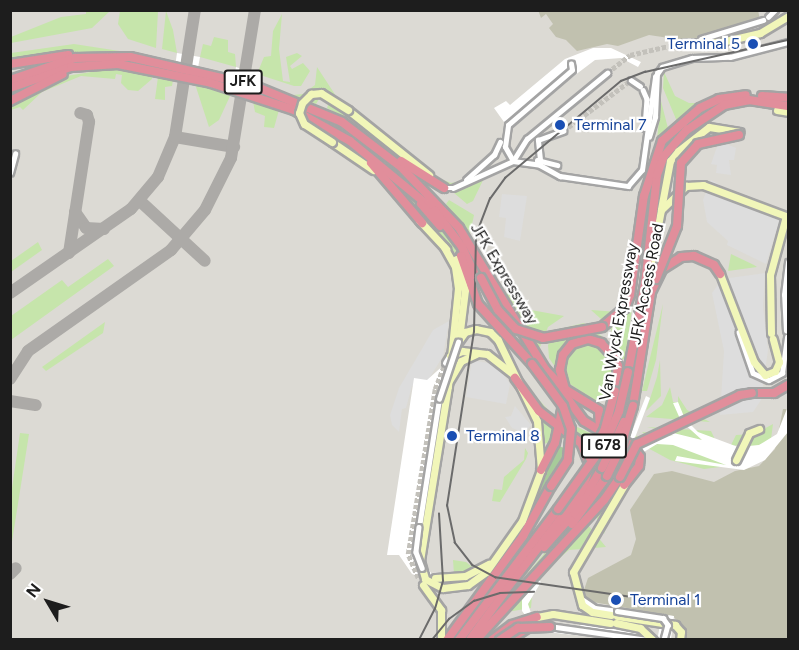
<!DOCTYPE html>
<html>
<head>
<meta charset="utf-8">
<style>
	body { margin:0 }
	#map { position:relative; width:799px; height:650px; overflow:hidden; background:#edeae3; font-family:Figtree,sans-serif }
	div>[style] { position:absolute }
	.airport>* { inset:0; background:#dcdad4 }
	.construction>* { inset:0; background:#c1c1af }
	.grass>* { inset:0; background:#c6e5ab }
	.forest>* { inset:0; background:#a7cb9a }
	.parking>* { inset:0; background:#ddd }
	.pier>* { inset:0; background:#fff }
	.taxiway>* { height:12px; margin:-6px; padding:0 6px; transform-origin:6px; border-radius:6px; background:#acaaa7 }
	.street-tunnel>* { height:4.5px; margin-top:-2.25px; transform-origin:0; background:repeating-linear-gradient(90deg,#c3c1bb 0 4.5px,transparent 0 6.5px) }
	.roads { filter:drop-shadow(2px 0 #a4a4a4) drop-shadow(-2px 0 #a4a4a4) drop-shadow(0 2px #a4a4a4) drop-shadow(0 -2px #a4a4a4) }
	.street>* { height:4.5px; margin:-2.25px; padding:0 2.25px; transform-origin:2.25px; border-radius:2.25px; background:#fff }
	.secondary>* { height:7px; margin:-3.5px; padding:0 3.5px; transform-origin:3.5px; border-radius:3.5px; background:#f1f6b9 }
	.highway>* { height:8px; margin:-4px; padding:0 4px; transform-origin:4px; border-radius:4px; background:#e18e9b }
	.tram>* { height:1.5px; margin:-0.75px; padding:0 0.75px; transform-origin:0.75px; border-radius:0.75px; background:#6b6b6b }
	.bridges { filter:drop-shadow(2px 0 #a4a4a4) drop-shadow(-2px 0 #a4a4a4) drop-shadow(0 2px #a4a4a4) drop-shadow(0 -2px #a4a4a4) }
	.street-bridge>* { height:4.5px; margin:-2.25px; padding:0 2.25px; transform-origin:2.25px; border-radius:2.25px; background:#fff }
	.secondary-bridge>* { height:7px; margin:-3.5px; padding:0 3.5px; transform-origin:3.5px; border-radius:3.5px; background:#f1f6b9 }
	.highway-bridge>* { height:8px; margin:-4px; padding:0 4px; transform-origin:4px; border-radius:4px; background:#e18e9b }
	.dots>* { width:16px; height:16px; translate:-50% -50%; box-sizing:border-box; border:3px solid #fff; border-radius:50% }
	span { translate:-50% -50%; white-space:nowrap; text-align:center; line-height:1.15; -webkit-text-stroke:4.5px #fff; paint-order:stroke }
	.shield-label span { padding:2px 4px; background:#fff; border:2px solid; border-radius:4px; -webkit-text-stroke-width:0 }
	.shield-label { font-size:15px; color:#1d1d1d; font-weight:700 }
	.transit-label { font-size:16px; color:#164399 }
	.right { translate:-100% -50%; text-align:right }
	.left { translate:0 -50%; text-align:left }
	.street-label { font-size:16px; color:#1d1d1d }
	.frame { position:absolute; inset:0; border:12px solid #1d1d1d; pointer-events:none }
	.north { position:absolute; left:18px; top:572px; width:60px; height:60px; -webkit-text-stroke:4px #fff; paint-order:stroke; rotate:308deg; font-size:16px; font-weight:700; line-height:24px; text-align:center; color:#1d1d1d }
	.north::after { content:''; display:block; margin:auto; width:21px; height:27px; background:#1d1d1d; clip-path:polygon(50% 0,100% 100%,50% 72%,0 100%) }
</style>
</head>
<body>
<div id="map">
	<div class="airport">
		<div style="clip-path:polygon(10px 11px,788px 11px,788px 639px,11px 639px)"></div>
	</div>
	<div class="construction">
		<div style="clip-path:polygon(538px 10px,758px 10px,760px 20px,689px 41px,649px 35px,618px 46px,607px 44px,577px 51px,566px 40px,556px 37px,549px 28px,553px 24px,546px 14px,541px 18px)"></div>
		<div style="clip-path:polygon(783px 409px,788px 409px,788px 639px,683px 639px,682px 627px,673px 616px,587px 601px,584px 590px,588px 578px,631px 555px,636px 539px,630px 510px,654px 474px,672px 471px,714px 482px,735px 471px,759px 466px,775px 449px)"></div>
	</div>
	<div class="grass">
		<div style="clip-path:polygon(86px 11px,110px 11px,92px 28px,11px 43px,11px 37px,61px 17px,86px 14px)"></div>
		<div style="clip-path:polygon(120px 11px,158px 11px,156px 48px,128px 39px,118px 24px)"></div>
		<div style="clip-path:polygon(166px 11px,173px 30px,177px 53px,162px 49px)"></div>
		<div style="clip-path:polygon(282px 14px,279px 49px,283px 81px,290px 82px,286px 57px,297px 53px,302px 56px,290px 66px,292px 69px,303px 63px,310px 71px,301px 86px,294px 86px,257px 74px,264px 57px,271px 56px,273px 31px)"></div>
		<div style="clip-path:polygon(214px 37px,228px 40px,228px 52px,235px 54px,236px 67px,200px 57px,203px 44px,211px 46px)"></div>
		<div style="clip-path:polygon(74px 44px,139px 54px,85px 52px,11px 62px,11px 53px)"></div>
		<div style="clip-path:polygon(317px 67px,336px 96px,364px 119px,361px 127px,327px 108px,329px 102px,319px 99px,316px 104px,293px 95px,303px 94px,315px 85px)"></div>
		<div style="clip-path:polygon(110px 69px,152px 76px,152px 79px,138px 91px,128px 90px,121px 83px,122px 75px,116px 74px,115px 79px,81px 76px,42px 92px,23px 110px,20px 107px,11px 110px,10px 104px,66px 76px)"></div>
		<div style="clip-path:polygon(664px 72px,675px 96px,689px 103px,702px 103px,678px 124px,663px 88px)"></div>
		<div style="clip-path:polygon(158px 77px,173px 80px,172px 86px,165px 87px,165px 100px,155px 99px)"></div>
		<div style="clip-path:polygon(195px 84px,231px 94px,219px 120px,209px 127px)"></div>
		<div style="clip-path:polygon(253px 101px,279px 110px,274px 128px,264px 127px,265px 116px,255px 112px)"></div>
		<div style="clip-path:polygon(661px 101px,671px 140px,656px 149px)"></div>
		<div style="clip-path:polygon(499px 147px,473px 201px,467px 204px,434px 176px,451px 183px,467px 180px)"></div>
		<div style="clip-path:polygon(393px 180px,422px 208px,456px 248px,468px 267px,469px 293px,456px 254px)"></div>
		<div style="clip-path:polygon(449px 200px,474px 215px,470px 234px,446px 204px)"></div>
		<div style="clip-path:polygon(38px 242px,42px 250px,11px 272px,11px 261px)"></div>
		<div style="clip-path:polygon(731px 254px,754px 265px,757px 267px,728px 271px)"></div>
		<div style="clip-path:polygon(108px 259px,114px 266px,11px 340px,11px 316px,62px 280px,68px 287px)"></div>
		<div style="clip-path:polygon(487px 267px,504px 291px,531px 310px,564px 316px,548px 327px,540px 347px,537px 349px)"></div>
		<div style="clip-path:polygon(633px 302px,625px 359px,622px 359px,610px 327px,591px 310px,619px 312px)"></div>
		<div style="clip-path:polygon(663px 304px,656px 360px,647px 391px,642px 391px)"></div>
		<div style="clip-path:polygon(105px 322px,103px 333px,46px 371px,42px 367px)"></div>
		<div style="clip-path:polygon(584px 323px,603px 337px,613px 365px,612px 390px,598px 403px,564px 380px,549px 358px,548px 345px,559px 329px)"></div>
		<div style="clip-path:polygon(660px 360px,661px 396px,646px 411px,657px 377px)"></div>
		<div style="clip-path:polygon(514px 363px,528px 388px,554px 416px,611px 443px,636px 465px,621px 485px,604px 534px,597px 524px,597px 501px,612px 474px,600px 467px,587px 490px,594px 465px,589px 446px,538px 404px,527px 388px)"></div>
		<div style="clip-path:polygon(670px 387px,673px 402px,678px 402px,678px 396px,687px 410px,710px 422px,646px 417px,662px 405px)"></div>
		<div style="clip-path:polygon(539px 415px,570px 437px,544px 444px)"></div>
		<div style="clip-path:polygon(773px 424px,771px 439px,765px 443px,752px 447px,731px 445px,736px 435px,755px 434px)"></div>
		<div style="clip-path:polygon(647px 427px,711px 431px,728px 466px,704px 469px,670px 460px,622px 434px,628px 432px,658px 446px,642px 432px,655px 433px,656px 429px)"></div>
		<div style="clip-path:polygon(20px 433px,29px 434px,11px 548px,11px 495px)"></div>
		<div style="clip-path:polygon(525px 448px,528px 453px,526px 459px,500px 502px,492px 501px,494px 489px,502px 490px,504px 477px,524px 460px)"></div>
		<div style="clip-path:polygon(585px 505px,588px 506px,588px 525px,606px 547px,569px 550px,494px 613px)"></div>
		<div style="clip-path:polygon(453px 560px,466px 562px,475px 569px,454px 574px)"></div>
		<div style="clip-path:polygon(522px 594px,532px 596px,531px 608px,506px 612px)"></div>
	</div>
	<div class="forest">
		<div style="clip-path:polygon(556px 446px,566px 448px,567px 455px,535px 504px,545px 453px)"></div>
	</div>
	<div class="parking">
		<div style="clip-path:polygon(719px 141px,736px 148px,734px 160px,729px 160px,731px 175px,716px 173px,717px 165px,711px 164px)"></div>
		<div style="clip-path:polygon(711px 180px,780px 219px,766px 264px,727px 245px,728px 241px,707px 222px,703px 200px)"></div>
		<div style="clip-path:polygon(502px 194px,527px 196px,520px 241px,504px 237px,506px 218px,499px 217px)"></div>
		<div style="clip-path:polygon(765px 273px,763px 307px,768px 350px,761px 400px,753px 412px,720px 415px,724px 351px,712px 293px,722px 279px)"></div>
		<div style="clip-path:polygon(449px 321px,443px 356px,424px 387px,412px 386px,406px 408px,402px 409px,399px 432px,392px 425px,390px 415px,399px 388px,433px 330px)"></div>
		<div style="clip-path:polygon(472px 360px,493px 364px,501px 371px,510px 384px,506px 404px,466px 397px)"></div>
		<div style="clip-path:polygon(515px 406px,531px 425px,525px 433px,512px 428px,505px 417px,511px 416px)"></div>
	</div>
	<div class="pier">
		<div style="clip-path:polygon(593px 48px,611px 48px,641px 62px,638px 67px,621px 58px,595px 60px,525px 113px,509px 129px,494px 108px,506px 101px,510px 105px,565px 59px)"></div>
		<div style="clip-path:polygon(177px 53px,200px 57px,195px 84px,173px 80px)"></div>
		<div style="clip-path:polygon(236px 67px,257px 74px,253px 101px,231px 94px)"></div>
		<div style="clip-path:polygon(462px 308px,468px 309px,465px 328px,486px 326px,499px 334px,494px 338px,485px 333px,470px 335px,462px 343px,444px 389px,419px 553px,431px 573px,469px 571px,470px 578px,431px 581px,412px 574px,399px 555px,387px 555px,414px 378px,427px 380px,446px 363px)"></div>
		<div style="clip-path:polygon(646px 396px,650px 398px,630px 451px,658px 435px,674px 436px,655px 433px,657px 429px,702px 440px,681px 421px,673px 403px,678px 402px,685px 419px,698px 432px,738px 447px,759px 445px,777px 434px,788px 406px,788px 432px,765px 460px,744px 470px,675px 461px,677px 456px,726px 465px,673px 445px,657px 444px,639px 455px,600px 508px,595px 505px,620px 462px)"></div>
		<div style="clip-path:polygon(538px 579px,541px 582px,528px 604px,532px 616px,541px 622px,580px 627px,581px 623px,658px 636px,661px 619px,590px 609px,591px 604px,674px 616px,671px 639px,612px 639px,528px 630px,532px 624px,522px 611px,522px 600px)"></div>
	</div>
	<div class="taxiway">
		<div style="left:175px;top:137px;width:60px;rotate:9.6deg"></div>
		<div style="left:140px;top:201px;width:88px;rotate:42.7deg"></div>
		<div style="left:75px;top:212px;width:19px;rotate:55deg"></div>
		<div style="left:86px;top:228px;width:18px;rotate:3deg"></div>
		<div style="left:69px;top:253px;width:133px;rotate:-81.3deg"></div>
		<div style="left:89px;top:122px;width:7px;rotate:-106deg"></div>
		<div style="left:87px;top:115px;width:7px;rotate:-164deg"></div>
		<div style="left:10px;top:293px;width:147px;rotate:-34.8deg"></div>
		<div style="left:131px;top:209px;width:42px;rotate:-49.8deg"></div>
		<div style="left:158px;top:177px;width:43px;rotate:-67deg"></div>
		<div style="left:175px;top:137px;width:129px;rotate:-81.1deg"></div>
		<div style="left:10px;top:379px;width:33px;rotate:-57deg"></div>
		<div style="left:28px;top:351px;width:175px;rotate:-35.2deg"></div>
		<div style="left:171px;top:250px;width:52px;rotate:-49.6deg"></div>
		<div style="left:205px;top:210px;width:58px;rotate:-63.4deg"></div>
		<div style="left:231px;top:158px;width:150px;rotate:-80.8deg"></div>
		<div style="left:10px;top:401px;width:26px;rotate:9deg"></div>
		<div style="left:10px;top:574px;width:8px;rotate:-45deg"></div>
	</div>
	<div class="street-tunnel">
		<div style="left:607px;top:73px;width:29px;rotate:-38deg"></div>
		<div style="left:630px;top:55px;width:52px;rotate:-13.2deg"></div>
		<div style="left:563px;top:131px;width:85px;rotate:-36.9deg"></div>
		<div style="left:418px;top:578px;width:26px;rotate:-113deg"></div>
		<div style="left:408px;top:554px;width:167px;rotate:-80.7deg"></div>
		<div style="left:435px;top:389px;width:28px;rotate:-69deg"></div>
	</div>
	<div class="roads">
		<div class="street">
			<div style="left:768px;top:17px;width:10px;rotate:-45deg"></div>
			<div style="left:701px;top:39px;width:65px;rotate:-17deg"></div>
			<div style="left:631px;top:80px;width:11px;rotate:34deg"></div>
			<div style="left:643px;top:90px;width:10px;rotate:66deg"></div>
			<div style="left:647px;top:99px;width:29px;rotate:94deg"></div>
			<div style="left:649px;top:137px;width:21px;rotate:-73deg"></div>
			<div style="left:655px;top:117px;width:44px;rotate:-87.4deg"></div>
			<div style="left:537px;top:160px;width:21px;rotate:14deg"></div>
			<div style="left:540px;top:160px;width:20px;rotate:-96deg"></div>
			<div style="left:538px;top:140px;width:27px;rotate:-20deg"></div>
			<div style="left:513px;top:161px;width:16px;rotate:-120deg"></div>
			<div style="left:505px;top:147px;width:22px;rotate:-82deg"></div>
			<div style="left:508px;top:125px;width:84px;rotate:-40.7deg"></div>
			<div style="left:572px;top:70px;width:6px;rotate:-99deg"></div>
			<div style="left:513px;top:161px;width:26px;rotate:-58deg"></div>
			<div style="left:527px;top:139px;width:104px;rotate:-39.5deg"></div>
			<div style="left:10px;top:173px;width:20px;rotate:-75deg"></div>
			<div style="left:466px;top:180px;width:38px;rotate:-42deg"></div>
			<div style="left:494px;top:155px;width:14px;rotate:-65deg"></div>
			<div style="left:444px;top:188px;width:9px"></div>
			<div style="left:453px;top:188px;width:66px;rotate:-24.2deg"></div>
			<div style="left:513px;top:161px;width:27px;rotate:8deg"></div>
			<div style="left:540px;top:165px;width:23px;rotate:29deg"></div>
			<div style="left:560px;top:176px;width:69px;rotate:8.4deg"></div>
			<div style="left:628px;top:186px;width:21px;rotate:-49deg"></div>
			<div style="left:642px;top:170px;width:94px;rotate:-82deg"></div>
			<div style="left:655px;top:77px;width:12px;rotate:-55deg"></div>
			<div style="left:662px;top:67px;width:31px;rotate:-17deg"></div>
			<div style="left:692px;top:58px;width:38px;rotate:-2deg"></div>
			<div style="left:730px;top:57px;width:60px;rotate:-14.5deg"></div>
			<div style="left:786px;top:331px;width:36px;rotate:-93deg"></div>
			<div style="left:784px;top:295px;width:33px;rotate:-83deg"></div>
			<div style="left:739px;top:332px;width:43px;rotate:71.1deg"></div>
			<div style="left:753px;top:373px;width:17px;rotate:24deg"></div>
			<div style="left:769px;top:380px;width:15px;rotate:-28deg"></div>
			<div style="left:782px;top:373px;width:36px;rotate:-82deg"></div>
			<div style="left:445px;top:363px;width:6px;rotate:-59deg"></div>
			<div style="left:419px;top:527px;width:130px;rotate:-81.1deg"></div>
			<div style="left:582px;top:599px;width:16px;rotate:35deg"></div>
			<div style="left:595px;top:608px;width:17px;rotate:7deg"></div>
			<div style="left:549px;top:626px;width:101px;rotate:8deg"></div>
		</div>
		<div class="secondary">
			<div style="left:678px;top:44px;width:43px;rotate:-2.7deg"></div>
			<div style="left:721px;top:42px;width:40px;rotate:-13deg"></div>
			<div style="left:760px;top:33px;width:33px;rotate:-31deg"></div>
			<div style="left:348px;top:110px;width:104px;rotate:38.7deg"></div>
			<div style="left:777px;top:110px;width:11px;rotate:10deg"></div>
			<div style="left:332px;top:142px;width:50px;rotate:34.3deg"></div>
			<div style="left:661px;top:209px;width:49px;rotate:-79.4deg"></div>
			<div style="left:670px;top:161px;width:13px;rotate:-51deg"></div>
			<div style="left:678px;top:151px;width:39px;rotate:-38deg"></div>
			<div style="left:709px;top:127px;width:31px;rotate:9deg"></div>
			<div style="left:419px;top:220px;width:40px;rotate:47deg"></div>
			<div style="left:444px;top:247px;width:23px;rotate:61deg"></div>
			<div style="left:455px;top:267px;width:21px;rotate:82deg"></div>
			<div style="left:458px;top:288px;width:99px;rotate:95.8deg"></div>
			<div style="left:448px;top:386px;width:177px;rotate:99.1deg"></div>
			<div style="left:420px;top:561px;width:19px;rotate:74deg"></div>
			<div style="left:425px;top:579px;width:20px;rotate:27deg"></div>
			<div style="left:443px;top:588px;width:25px;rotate:-7deg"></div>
			<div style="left:468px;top:585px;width:22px;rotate:-36deg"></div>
			<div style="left:486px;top:572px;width:62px;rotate:-54.8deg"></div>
			<div style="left:522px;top:521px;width:54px;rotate:-69.6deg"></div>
			<div style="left:541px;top:470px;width:49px;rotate:-94.7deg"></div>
			<div style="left:537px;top:421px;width:90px;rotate:-115.7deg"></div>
			<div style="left:498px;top:340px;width:11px;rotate:-135deg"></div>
			<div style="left:490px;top:332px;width:14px;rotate:-168deg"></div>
			<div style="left:476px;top:329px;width:11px;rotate:165deg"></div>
			<div style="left:465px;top:332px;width:12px;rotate:125deg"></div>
			<div style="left:456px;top:259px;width:32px;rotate:74deg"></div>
			<div style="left:465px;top:290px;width:49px;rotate:97deg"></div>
			<div style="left:650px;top:267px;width:58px;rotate:-79.1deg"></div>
			<div style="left:661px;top:210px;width:35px;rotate:-44deg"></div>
			<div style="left:686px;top:186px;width:17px;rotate:-3deg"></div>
			<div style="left:703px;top:185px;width:89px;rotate:20.5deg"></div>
			<div style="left:786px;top:216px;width:61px;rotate:105.2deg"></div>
			<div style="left:770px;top:275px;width:58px;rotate:89deg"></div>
			<div style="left:720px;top:274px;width:94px;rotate:68.9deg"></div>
			<div style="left:754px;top:362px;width:17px;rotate:50deg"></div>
			<div style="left:765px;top:375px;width:11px;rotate:-22deg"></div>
			<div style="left:775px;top:371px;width:10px;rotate:-66deg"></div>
			<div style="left:779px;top:362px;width:24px;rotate:-105deg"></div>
			<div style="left:450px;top:356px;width:13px;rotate:-23deg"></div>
			<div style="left:462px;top:351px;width:25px;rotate:7deg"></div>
			<div style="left:487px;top:354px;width:31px;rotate:38deg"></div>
			<div style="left:449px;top:381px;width:23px;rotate:-59deg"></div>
			<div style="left:461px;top:361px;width:17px;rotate:-25deg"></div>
			<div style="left:736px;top:460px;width:30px;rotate:-64deg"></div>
			<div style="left:749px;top:433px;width:11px;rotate:-22deg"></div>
			<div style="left:435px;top:578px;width:30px;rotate:-4deg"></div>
			<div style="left:465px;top:576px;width:27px;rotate:-27deg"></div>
			<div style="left:423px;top:585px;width:31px;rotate:54deg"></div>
			<div style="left:441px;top:610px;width:30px;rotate:90deg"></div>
			<div style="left:611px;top:615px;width:19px;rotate:-171deg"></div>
			<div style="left:592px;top:612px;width:12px;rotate:-145deg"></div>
			<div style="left:582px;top:605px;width:34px;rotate:-105deg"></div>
			<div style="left:573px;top:572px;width:101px;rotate:-59.6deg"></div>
			<div style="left:617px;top:616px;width:59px;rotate:8.8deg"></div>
			<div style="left:675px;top:625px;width:9px;rotate:49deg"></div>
			<div style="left:681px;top:632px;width:8px;rotate:97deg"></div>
			<div style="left:537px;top:617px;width:16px;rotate:-11deg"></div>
			<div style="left:553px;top:614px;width:58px;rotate:9deg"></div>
			<div style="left:616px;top:623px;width:25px;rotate:12deg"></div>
			<div style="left:640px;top:628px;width:18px;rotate:43deg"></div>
		</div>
		<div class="highway">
			<div style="left:10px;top:64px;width:59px;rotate:-8.8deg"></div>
			<div style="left:10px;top:80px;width:69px;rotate:-18.7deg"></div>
			<div style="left:75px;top:58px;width:55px;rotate:-1deg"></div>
			<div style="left:130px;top:57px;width:125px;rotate:12.9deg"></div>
			<div style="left:252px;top:85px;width:97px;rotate:22.3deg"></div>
			<div style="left:342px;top:122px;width:74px;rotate:37.3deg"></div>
			<div style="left:401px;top:167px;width:84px;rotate:46.4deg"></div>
			<div style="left:459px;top:228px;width:165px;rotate:58.6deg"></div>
			<div style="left:545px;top:369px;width:26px;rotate:47deg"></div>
			<div style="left:563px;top:388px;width:42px;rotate:31.4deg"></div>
			<div style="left:599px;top:410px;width:21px;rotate:87deg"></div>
			<div style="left:10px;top:88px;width:65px;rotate:-19deg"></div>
			<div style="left:71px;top:67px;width:47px;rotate:-3.7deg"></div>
			<div style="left:118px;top:64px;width:95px;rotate:11.5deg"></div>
			<div style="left:211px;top:83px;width:87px;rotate:18deg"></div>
			<div style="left:294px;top:110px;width:64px;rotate:29deg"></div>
			<div style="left:350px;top:141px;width:110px;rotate:39.5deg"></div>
			<div style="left:435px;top:211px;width:45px;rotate:53.1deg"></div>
			<div style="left:462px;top:247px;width:31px;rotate:65deg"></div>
			<div style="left:475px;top:275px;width:7px;rotate:27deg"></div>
			<div style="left:762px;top:96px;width:26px;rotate:4deg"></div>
			<div style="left:10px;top:101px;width:59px;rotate:-27deg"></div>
			<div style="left:401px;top:161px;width:51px;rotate:32.1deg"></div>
			<div style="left:371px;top:163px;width:79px;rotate:49.6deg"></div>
			<div style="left:421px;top:204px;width:29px;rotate:49deg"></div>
			<div style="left:461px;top:256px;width:51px;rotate:70.5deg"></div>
			<div style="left:478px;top:304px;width:81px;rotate:48deg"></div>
			<div style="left:602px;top:327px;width:30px;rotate:-40deg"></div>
			<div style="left:625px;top:308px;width:14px;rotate:-69deg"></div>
			<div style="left:630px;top:295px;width:100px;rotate:-82deg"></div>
			<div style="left:644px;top:196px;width:58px;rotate:-71.9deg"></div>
			<div style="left:662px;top:141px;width:50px;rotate:-41deg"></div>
			<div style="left:700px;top:108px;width:21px;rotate:-25deg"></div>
			<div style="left:719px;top:99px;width:27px;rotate:-8deg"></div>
			<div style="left:628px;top:372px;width:90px;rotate:-79.1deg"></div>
			<div style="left:645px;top:284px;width:110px;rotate:-83.7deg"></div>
			<div style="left:657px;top:175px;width:20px;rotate:-70deg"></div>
			<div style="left:664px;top:156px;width:35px;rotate:-49deg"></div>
			<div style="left:687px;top:130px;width:45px;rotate:-34deg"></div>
			<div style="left:724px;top:105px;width:25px;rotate:-11deg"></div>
			<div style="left:749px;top:100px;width:39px;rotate:9deg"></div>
			<div style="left:565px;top:389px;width:20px;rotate:-105deg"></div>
			<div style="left:560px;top:370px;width:15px;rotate:-79deg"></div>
			<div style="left:563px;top:355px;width:14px;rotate:-51deg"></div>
			<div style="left:572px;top:344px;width:17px;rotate:-17deg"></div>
			<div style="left:588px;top:339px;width:14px;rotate:17deg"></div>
			<div style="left:601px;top:343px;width:19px;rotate:47deg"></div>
			<div style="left:614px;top:357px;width:10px;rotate:66deg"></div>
			<div style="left:618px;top:366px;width:25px;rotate:97deg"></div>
			<div style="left:562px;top:391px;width:37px;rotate:54deg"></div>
			<div style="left:584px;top:421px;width:23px;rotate:31deg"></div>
			<div style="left:752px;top:393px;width:22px"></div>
			<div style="left:774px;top:393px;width:16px;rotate:-30deg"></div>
			<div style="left:633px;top:406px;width:115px;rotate:-81deg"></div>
			<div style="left:651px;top:292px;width:25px;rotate:-64deg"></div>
			<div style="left:662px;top:269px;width:22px;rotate:-32deg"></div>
			<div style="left:681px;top:257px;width:13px;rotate:-4deg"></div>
			<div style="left:694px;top:256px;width:22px;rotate:24deg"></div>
			<div style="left:714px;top:265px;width:11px;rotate:56deg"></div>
			<div style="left:616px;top:437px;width:19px;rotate:28deg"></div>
			<div style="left:633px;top:446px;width:13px;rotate:58deg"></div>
			<div style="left:640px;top:457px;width:9px;rotate:96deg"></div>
			<div style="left:639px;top:466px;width:24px;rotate:128deg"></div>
			<div style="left:541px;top:470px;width:30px;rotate:-63deg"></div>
			<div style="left:555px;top:443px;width:40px;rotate:-78deg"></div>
			<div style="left:572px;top:524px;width:59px;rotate:-53.9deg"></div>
			<div style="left:544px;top:547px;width:45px;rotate:-48.6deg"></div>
			<div style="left:574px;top:513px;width:53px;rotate:-58.1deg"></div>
			<div style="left:501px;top:596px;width:131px;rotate:-52.4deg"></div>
			<div style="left:581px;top:492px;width:28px;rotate:-71deg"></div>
			<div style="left:590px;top:466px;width:25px;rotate:-111deg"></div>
			<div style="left:581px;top:443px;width:53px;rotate:-142.7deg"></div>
			<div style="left:539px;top:411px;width:41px;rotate:-126deg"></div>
			<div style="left:471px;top:638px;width:56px;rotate:-53.7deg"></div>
			<div style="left:447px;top:640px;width:129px;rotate:-53.8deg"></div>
			<div style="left:523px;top:536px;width:57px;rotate:-60.8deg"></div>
			<div style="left:459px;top:640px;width:164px;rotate:-52.9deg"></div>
			<div style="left:476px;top:640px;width:190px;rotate:-47.6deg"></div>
			<div style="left:604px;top:500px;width:28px;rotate:-55deg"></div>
			<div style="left:492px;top:640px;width:25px;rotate:-37deg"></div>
			<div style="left:512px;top:625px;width:26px;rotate:-18deg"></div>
			<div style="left:509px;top:640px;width:24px;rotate:-33deg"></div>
		</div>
	</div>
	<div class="tram">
		<div style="left:677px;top:604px;width:183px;rotate:-171.8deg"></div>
		<div style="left:496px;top:578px;width:27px;rotate:-152deg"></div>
		<div style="left:472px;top:565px;width:28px;rotate:-128deg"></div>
		<div style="left:455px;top:543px;width:38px;rotate:-102deg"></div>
		<div style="left:447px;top:506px;width:176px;rotate:-81.2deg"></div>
		<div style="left:474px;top:332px;width:97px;rotate:-88.8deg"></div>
		<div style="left:476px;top:235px;width:39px;rotate:-69deg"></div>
		<div style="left:490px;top:199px;width:26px;rotate:-54deg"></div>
		<div style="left:505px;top:178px;width:151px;rotate:-39.9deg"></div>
		<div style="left:621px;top:81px;width:26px;rotate:-21deg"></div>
		<div style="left:645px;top:72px;width:147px;rotate:-12.6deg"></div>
		<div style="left:419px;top:640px;width:35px;rotate:-63deg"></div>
		<div style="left:435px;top:609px;width:29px;rotate:-74deg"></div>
		<div style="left:443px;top:581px;width:67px;rotate:-93.4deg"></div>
		<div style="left:432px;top:640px;width:27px;rotate:-51deg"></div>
		<div style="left:449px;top:619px;width:31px;rotate:-36deg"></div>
		<div style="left:474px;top:601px;width:27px;rotate:-17deg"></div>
		<div style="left:500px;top:593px;width:34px;rotate:-2deg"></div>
	</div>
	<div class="bridges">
		<div class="street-bridge">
			<div style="left:439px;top:399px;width:60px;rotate:-71.6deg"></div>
			<div style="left:419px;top:527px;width:25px;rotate:97deg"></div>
			<div style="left:416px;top:552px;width:17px;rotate:69deg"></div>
			<div style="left:617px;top:611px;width:47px;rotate:8.7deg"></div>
			<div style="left:663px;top:618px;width:9px;rotate:54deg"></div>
			<div style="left:668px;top:625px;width:16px;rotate:105deg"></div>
		</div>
		<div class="secondary-bridge">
			<div style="left:332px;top:142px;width:33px;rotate:-147deg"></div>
			<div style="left:304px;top:124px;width:12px;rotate:-114deg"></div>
			<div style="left:299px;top:113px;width:10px;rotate:-73deg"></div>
			<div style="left:302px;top:103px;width:13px;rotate:-45deg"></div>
			<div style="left:311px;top:94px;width:10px;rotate:-6deg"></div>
			<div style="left:321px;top:93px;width:32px;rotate:32deg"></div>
		</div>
		<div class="highway-bridge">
			<div style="left:481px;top:278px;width:36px;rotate:62deg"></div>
			<div style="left:498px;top:310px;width:26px;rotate:47deg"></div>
			<div style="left:516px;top:329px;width:28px;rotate:18deg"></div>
			<div style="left:543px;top:338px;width:60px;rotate:-10.6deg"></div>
			<div style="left:656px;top:279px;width:57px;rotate:-68.4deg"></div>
			<div style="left:677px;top:226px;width:63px;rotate:-86.4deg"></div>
			<div style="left:681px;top:163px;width:25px;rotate:-48deg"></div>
			<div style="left:698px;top:144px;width:42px;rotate:-12.4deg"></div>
			<div style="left:532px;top:364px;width:52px;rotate:53.6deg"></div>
			<div style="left:563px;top:406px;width:24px;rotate:71deg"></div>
			<div style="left:571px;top:429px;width:31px;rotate:96deg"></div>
			<div style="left:568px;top:460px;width:31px;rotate:123deg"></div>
			<div style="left:590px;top:458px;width:34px;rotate:-63deg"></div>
			<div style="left:605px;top:428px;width:38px;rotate:-75deg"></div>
			<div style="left:602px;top:468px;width:51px;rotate:-64.4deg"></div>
			<div style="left:607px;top:476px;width:30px;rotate:-64deg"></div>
			<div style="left:620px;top:449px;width:45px;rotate:-73.2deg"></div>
			<div style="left:620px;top:477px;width:37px;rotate:-63deg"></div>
			<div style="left:637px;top:444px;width:114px;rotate:-25.4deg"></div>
			<div style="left:740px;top:395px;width:12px;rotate:-9deg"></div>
			<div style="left:558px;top:509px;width:81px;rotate:-54.5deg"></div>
			<div style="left:605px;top:443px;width:35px;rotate:-66deg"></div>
			<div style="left:619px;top:411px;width:40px;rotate:-77deg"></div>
			<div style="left:500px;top:640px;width:22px;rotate:-34deg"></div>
			<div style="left:518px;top:628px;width:32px;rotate:-2deg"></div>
		</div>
	</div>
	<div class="dots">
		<div style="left:753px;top:44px;background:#1a4fb4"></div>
		<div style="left:560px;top:125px;background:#1a4fb4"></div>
		<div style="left:452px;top:436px;background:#1a4fb4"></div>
		<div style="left:616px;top:600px;background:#1a4fb4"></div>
	</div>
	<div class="shield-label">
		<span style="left:243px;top:82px">JFK</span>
		<span style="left:604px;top:446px">I 678</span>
	</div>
	<div class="transit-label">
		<span class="right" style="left:740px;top:44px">Terminal 5</span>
		<span class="left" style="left:574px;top:125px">Terminal 7</span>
		<span class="left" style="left:466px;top:436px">Terminal 8</span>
		<span class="left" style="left:630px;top:600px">Terminal 1</span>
	</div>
	<div class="street-label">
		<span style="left:504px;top:274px;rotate:59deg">JFK Expressway</span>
		<span style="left:647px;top:284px;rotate:-79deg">JFK Access Road</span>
		<span style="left:619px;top:322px;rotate:-80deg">Van Wyck Expressway</span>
	</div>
	<div class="frame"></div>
	<div class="north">N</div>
</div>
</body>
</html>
